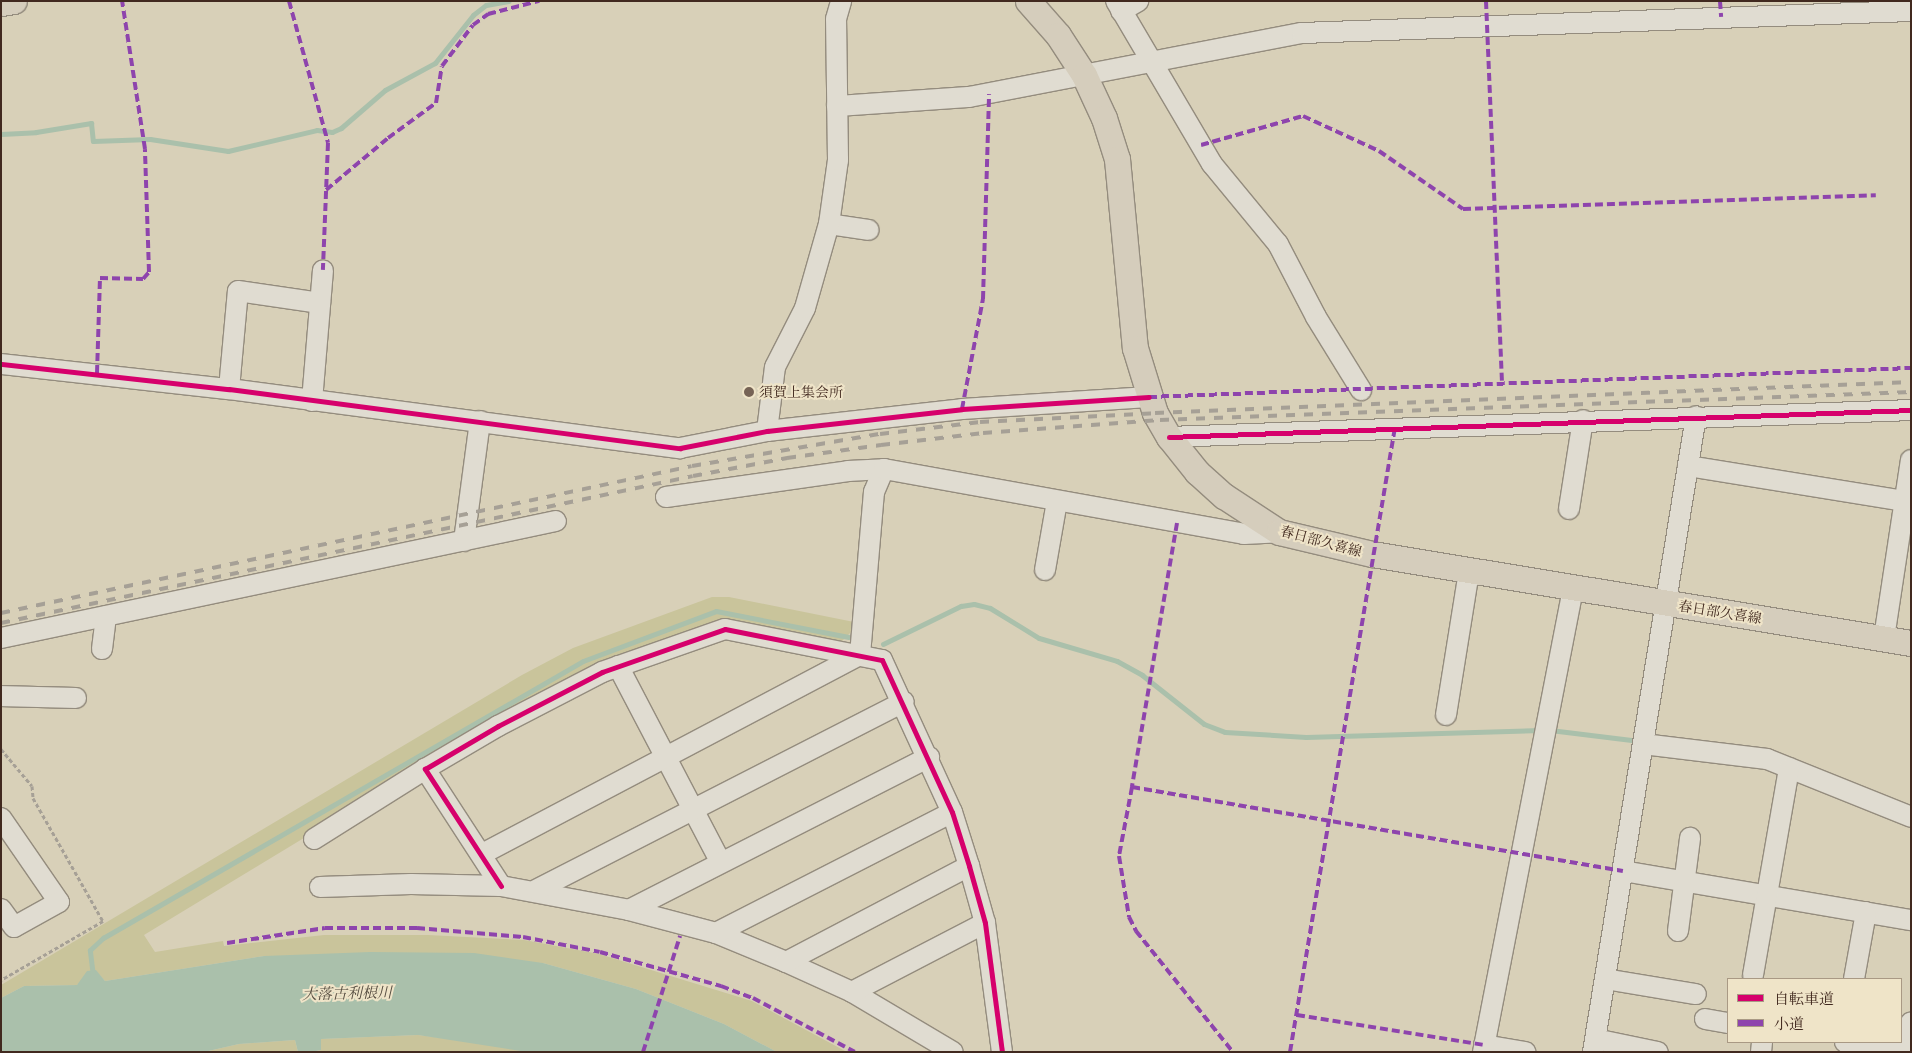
<!DOCTYPE html>
<html>
<head>
<meta charset="utf-8">
<style>
	body { margin:0 }
	#map { position:relative; width:1912px; height:1053px; overflow:hidden; background:#d8d0b8; font-family:"Libre Caslon Text","Noto Serif JP",serif }
	div>[style] { position:absolute }
	.green>* { inset:0; background:#c9c49b }
	.water>* { inset:0; background:#aac0ab }
	.stream>* { height:5px; margin:-2.5px; padding:0 2.5px; transform-origin:2.5px; border-radius:2.5px; background:#aac0ab }
	.path>* { height:3px; margin-top:-1.5px; transform-origin:0; background:repeating-linear-gradient(90deg,#a6a096 0 4px,transparent 0 6.5px) }
	.roads { filter:drop-shadow(1px 0 #948c7e) drop-shadow(-1px 0 #948c7e) drop-shadow(0 1px #948c7e) drop-shadow(0 -1px #948c7e) }
	.minor>* { height:20px; margin:-10px; padding:0 10px; transform-origin:10px; border-radius:10px; background:#e0dcd1 }
	.major>* { height:25px; margin:-12.5px; padding:0 12.5px; transform-origin:12.5px; border-radius:12.5px; background:#d5cdbc }
	.rail>* { height:4px; margin-top:-2px; transform-origin:0; background:repeating-linear-gradient(90deg,#a6a096 0 9px,transparent 0 18px) }
	.quiet>* { height:4px; margin-top:-2px; transform-origin:0; background:repeating-linear-gradient(90deg,#8e44ad 0 8px,transparent 0 12px) }
	.cycleway>* { height:5px; margin:-2.5px; padding:0 2.5px; transform-origin:2.5px; border-radius:2.5px; background:#d6006c }
	.dots>* { width:14px; height:14px; translate:-50% -50%; box-sizing:border-box; border:2px solid #efe4c8; border-radius:50% }
	span { translate:-50% -50%; white-space:nowrap; text-align:center; line-height:1.15; -webkit-text-stroke:4px #efe4c8; paint-order:stroke }
	.poi-label { font-size:14px; color:#41291f }
	.left { translate:0 -50%; text-align:left }
	.street-label { font-size:14px; color:#41291f }
	.water-label { font-size:15px; color:#564d41; font-style:italic }
	.frame { position:absolute; inset:0; border:2px solid #41291f; pointer-events:none }
	.legend { position:absolute; left:1727px; top:978px; width:175px; height:65px; box-sizing:border-box; background:#efe4c8; border:1px solid #a99984; margin:0; padding:6px 9px; list-style:none; font-size:15px; color:#41291f }
	.legend li { display:flex; align-items:center; gap:10px; height:25px }
	.legend b { width:25px; border:1px solid #a99984 }
</style>
</head>
<body>
<div id="map">
	<div class="green">
		<div style="clip-path:polygon(712px 597px,729px 597px,854px 622px,851px 632px,837px 646px,724px 623px,454px 747px,144px 935px,155px 952px,223px 941px,224px 946px,324px 935px,428px 935px,524px 940px,599px 954px,752px 1001px,847px 1052px,777px 1052px,724px 1024px,636px 989px,543px 963px,264px 956px,105px 981px,96px 971px,77px 985px,24px 986px,1px 998px,1px 985px,522px 675px,573px 648px)"></div>
		<div style="clip-path:polygon(418px 1035px,506px 1046px,527px 1052px,311px 1052px,321px 1050px,320px 1039px)"></div>
		<div style="clip-path:polygon(295px 1040px,298px 1052px,204px 1052px,239px 1044px)"></div>
	</div>
	<div class="water">
		<div style="clip-path:polygon(370px 952px,474px 953px,543px 963px,636px 989px,724px 1024px,777px 1052px,527px 1052px,418px 1035px,321px 1039px,321px 1050px,311px 1052px,298px 1052px,295px 1040px,239px 1044px,204px 1052px,1px 1052px,1px 998px,24px 986px,77px 985px,87px 971px,96px 970px,105px 981px,264px 956px)"></div>
	</div>
	<div class="stream">
		<div style="left:1px;top:134px;width:35px;rotate:-3deg"></div>
		<div style="left:36px;top:132px;width:56px;rotate:-9.3deg"></div>
		<div style="left:91px;top:123px;width:18px;rotate:84deg"></div>
		<div style="left:93px;top:141px;width:57px;rotate:-2deg"></div>
		<div style="left:150px;top:139px;width:79px;rotate:8.7deg"></div>
		<div style="left:228px;top:151px;width:91px;rotate:-13.3deg"></div>
		<div style="left:317px;top:130px;width:15px;rotate:8deg"></div>
		<div style="left:332px;top:132px;width:10px;rotate:-24deg"></div>
		<div style="left:341px;top:128px;width:58px;rotate:-40.8deg"></div>
		<div style="left:385px;top:90px;width:57px;rotate:-28.4deg"></div>
		<div style="left:435px;top:63px;width:61px;rotate:-51.6deg"></div>
		<div style="left:473px;top:15px;width:16px;rotate:-38deg"></div>
		<div style="left:486px;top:5px;width:23px;rotate:-10deg"></div>
		<div style="left:883px;top:644px;width:87px;rotate:-26deg"></div>
		<div style="left:961px;top:606px;width:13px;rotate:-9deg"></div>
		<div style="left:974px;top:604px;width:16px;rotate:14deg"></div>
		<div style="left:990px;top:608px;width:57px;rotate:31.5deg"></div>
		<div style="left:1039px;top:638px;width:81px;rotate:16.4deg"></div>
		<div style="left:1117px;top:661px;width:29px;rotate:29deg"></div>
		<div style="left:1142px;top:675px;width:79px;rotate:38.3deg"></div>
		<div style="left:1204px;top:724px;width:22px;rotate:21deg"></div>
		<div style="left:1225px;top:732px;width:81px;rotate:3.5deg"></div>
		<div style="left:1306px;top:737px;width:236px;rotate:-1.7deg"></div>
		<div style="left:1550px;top:730px;width:82px;rotate:7deg"></div>
		<div style="left:93px;top:976px;width:26px;rotate:-97deg"></div>
		<div style="left:90px;top:950px;width:18px;rotate:-43deg"></div>
		<div style="left:103px;top:938px;width:554px;rotate:-29.99deg"></div>
		<div style="left:583px;top:661px;width:142px;rotate:-20.6deg"></div>
		<div style="left:716px;top:611px;width:135px;rotate:11.1deg"></div>
	</div>
	<div class="path">
		<div style="left:1px;top:749px;width:48px;rotate:50deg"></div>
		<div style="left:32px;top:786px;width:12px;rotate:85deg"></div>
		<div style="left:33px;top:798px;width:142px;rotate:60.4deg"></div>
		<div style="left:103px;top:921px;width:118px;rotate:150deg"></div>
	</div>
	<div class="roads">
		<div class="minor">
			<div style="left:1116px;top:1px;width:189px;rotate:59.5deg"></div>
			<div style="left:1212px;top:164px;width:104px;rotate:50.5deg"></div>
			<div style="left:1278px;top:244px;width:82px;rotate:62.5deg"></div>
			<div style="left:1316px;top:317px;width:86px;rotate:58.3deg"></div>
			<div style="left:1121px;top:11px;width:20px;rotate:-30deg"></div>
			<div style="left:837px;top:106px;width:132px;rotate:-3.9deg"></div>
			<div style="left:969px;top:97px;width:339px;rotate:-10.9deg"></div>
			<div style="left:1302px;top:33px;width:609px;rotate:-2.07deg"></div>
			<div style="left:829px;top:224px;width:40px;rotate:8.5deg"></div>
			<div style="left:1px;top:364px;width:229px;rotate:6.3deg"></div>
			<div style="left:229px;top:389px;width:455px;rotate:7.5deg"></div>
			<div style="left:680px;top:448px;width:89px;rotate:-11.1deg"></div>
			<div style="left:767px;top:431px;width:196px;rotate:-6.4deg"></div>
			<div style="left:962px;top:409px;width:187px;rotate:-3.7deg"></div>
			<div style="left:229px;top:389px;width:98px;rotate:-84.8deg"></div>
			<div style="left:238px;top:291px;width:83px;rotate:8.3deg"></div>
			<div style="left:312px;top:401px;width:131px;rotate:-85.2deg"></div>
			<div style="left:767px;top:431px;width:64px;rotate:-82.9deg"></div>
			<div style="left:775px;top:367px;width:66px;rotate:-63deg"></div>
			<div style="left:805px;top:308px;width:87px;rotate:-74.1deg"></div>
			<div style="left:829px;top:224px;width:65px;rotate:-82deg"></div>
			<div style="left:838px;top:160px;width:141px;rotate:-90.8deg"></div>
			<div style="left:836px;top:19px;width:19px;rotate:-74deg"></div>
			<div style="left:1169px;top:437px;width:742px;rotate:-2.08deg"></div>
			<div style="left:1688px;top:466px;width:226px;rotate:9.2deg"></div>
			<div style="left:666px;top:497px;width:184px;rotate:-8.1deg"></div>
			<div style="left:848px;top:471px;width:36px;rotate:-3deg"></div>
			<div style="left:1569px;top:509px;width:90px;rotate:-81.1deg"></div>
			<div style="left:464px;top:541px;width:121px;rotate:-82.4deg"></div>
			<div style="left:1045px;top:570px;width:70px;rotate:-80.1deg"></div>
			<div style="left:1px;top:638px;width:567px;rotate:-11.9deg"></div>
			<div style="left:1884px;top:638px;width:180px;rotate:-81.4deg"></div>
			<div style="left:102px;top:649px;width:33px;rotate:-83deg"></div>
			<div style="left:618px;top:666px;width:220px;rotate:62.4deg"></div>
			<div style="left:1px;top:696px;width:75px;rotate:1.5deg"></div>
			<div style="left:1446px;top:715px;width:146px;rotate:-80.9deg"></div>
			<div style="left:1643px;top:744px;width:125px;rotate:6.9deg"></div>
			<div style="left:1767px;top:759px;width:155px;rotate:21.9deg"></div>
			<div style="left:1px;top:818px;width:102px;rotate:55.4deg"></div>
			<div style="left:59px;top:902px;width:51px;rotate:150.9deg"></div>
			<div style="left:14px;top:927px;width:22px;rotate:-126deg"></div>
			<div style="left:314px;top:839px;width:131px;rotate:-32.2deg"></div>
			<div style="left:482px;top:854px;width:427px;rotate:-27.8deg"></div>
			<div style="left:860px;top:655px;width:164px;rotate:-85.1deg"></div>
			<div style="left:874px;top:492px;width:25px;rotate:-67deg"></div>
			<div style="left:884px;top:469px;width:366px;rotate:10.2deg"></div>
			<div style="left:1244px;top:534px;width:35px;rotate:-3deg"></div>
			<div style="left:1623px;top:871px;width:292px;rotate:9.7deg"></div>
			<div style="left:501px;top:886px;width:140px;rotate:-123deg"></div>
			<div style="left:425px;top:769px;width:85px;rotate:-30.5deg"></div>
			<div style="left:498px;top:726px;width:117px;rotate:-27.4deg"></div>
			<div style="left:602px;top:672px;width:130px;rotate:-19.3deg"></div>
			<div style="left:725px;top:629px;width:160px;rotate:11.2deg"></div>
			<div style="left:882px;top:660px;width:167px;rotate:65.3deg"></div>
			<div style="left:952px;top:812px;width:57px;rotate:72.5deg"></div>
			<div style="left:969px;top:866px;width:59px;rotate:74.3deg"></div>
			<div style="left:985px;top:923px;width:130px;rotate:82.5deg"></div>
			<div style="left:320px;top:887px;width:91px;rotate:-1.9deg"></div>
			<div style="left:411px;top:884px;width:90px;rotate:1.3deg"></div>
			<div style="left:501px;top:886px;width:130px;rotate:10.6deg"></div>
			<div style="left:629px;top:910px;width:90px;rotate:14.8deg"></div>
			<div style="left:716px;top:933px;width:76px;rotate:22.5deg"></div>
			<div style="left:786px;top:962px;width:72px;rotate:24.4deg"></div>
			<div style="left:852px;top:992px;width:117px;rotate:30.7deg"></div>
			<div style="left:536px;top:890px;width:413px;rotate:-27.1deg"></div>
			<div style="left:629px;top:910px;width:337px;rotate:-27deg"></div>
			<div style="left:1678px;top:931px;width:94px;rotate:-82.6deg"></div>
			<div style="left:716px;top:933px;width:265px;rotate:-27.1deg"></div>
			<div style="left:786px;top:962px;width:207px;rotate:-27.7deg"></div>
			<div style="left:1753px;top:975px;width:210px;rotate:-80.1deg"></div>
			<div style="left:1605px;top:979px;width:92px;rotate:9.4deg"></div>
			<div style="left:1854px;top:979px;width:68px;rotate:-79.8deg"></div>
			<div style="left:852px;top:992px;width:150px;rotate:-27.4deg"></div>
			<div style="left:1705px;top:1019px;width:23px;rotate:10deg"></div>
			<div style="left:1595px;top:1039px;width:64px;rotate:11.7deg"></div>
			<div style="left:1845px;top:1042px;width:66px;rotate:6.9deg"></div>
			<div style="left:1484px;top:1045px;width:42px;rotate:9.7deg"></div>
			<div style="left:1906px;top:1050px;width:28px;rotate:-80deg"></div>
			<div style="left:1483px;top:1052px;width:473px;rotate:-79deg"></div>
			<div style="left:1593px;top:1052px;width:644px;rotate:-80.8deg"></div>
			<div style="left:1761px;top:1052px;width:10px;rotate:-84deg"></div>
		</div>
		<div class="major">
			<div style="left:1028px;top:1px;width:45px;rotate:48.6deg"></div>
			<div style="left:1058px;top:35px;width:48px;rotate:57deg"></div>
			<div style="left:1084px;top:75px;width:47px;rotate:65.1deg"></div>
			<div style="left:1104px;top:118px;width:43px;rotate:72.4deg"></div>
			<div style="left:1117px;top:159px;width:190px;rotate:84.6deg"></div>
			<div style="left:1135px;top:348px;width:68px;rotate:72.9deg"></div>
			<div style="left:1155px;top:413px;width:28px;rotate:60deg"></div>
			<div style="left:1169px;top:437px;width:45px;rotate:51.3deg"></div>
			<div style="left:1197px;top:472px;width:36px;rotate:42deg"></div>
			<div style="left:1224px;top:496px;width:66px;rotate:33.2deg"></div>
			<div style="left:1279px;top:532px;width:96px;rotate:13.3deg"></div>
			<div style="left:1372px;top:554px;width:546px;rotate:9.38deg"></div>
			<div style="left:1px;top:3px;width:13px;rotate:-9deg"></div>
		</div>
	</div>
	<div class="rail">
		<div style="left:1px;top:613px;width:706px;rotate:-12.01deg"></div>
		<div style="left:692px;top:466px;width:191px;rotate:-9.7deg"></div>
		<div style="left:880px;top:434px;width:101px;rotate:-6.8deg"></div>
		<div style="left:980px;top:422px;width:175px;rotate:-2.9deg"></div>
		<div style="left:1155px;top:413px;width:757px;rotate:-2.35deg"></div>
		<div style="left:1px;top:623px;width:707px;rotate:-11.99deg"></div>
		<div style="left:693px;top:476px;width:96px;rotate:-10.8deg"></div>
		<div style="left:787px;top:458px;width:95px;rotate:-7.9deg"></div>
		<div style="left:881px;top:445px;width:103px;rotate:-6.7deg"></div>
		<div style="left:983px;top:433px;width:177px;rotate:-4.2deg"></div>
		<div style="left:1160px;top:420px;width:752px;rotate:-2.14deg"></div>
	</div>
	<div class="quiet">
		<div style="left:289px;top:1px;width:147px;rotate:74.6deg"></div>
		<div style="left:328px;top:143px;width:127px;rotate:92.3deg"></div>
		<div style="left:1486px;top:1px;width:382px;rotate:87.6deg"></div>
		<div style="left:1720px;top:1px;width:16px;rotate:86deg"></div>
		<div style="left:1201px;top:145px;width:106px;rotate:-15.9deg"></div>
		<div style="left:1303px;top:116px;width:84px;rotate:24.7deg"></div>
		<div style="left:1379px;top:151px;width:102px;rotate:34.6deg"></div>
		<div style="left:1463px;top:209px;width:413px;rotate:-1.9deg"></div>
		<div style="left:326px;top:190px;width:81px;rotate:-40deg"></div>
		<div style="left:388px;top:138px;width:59px;rotate:-36.1deg"></div>
		<div style="left:436px;top:103px;width:37px;rotate:-81deg"></div>
		<div style="left:442px;top:66px;width:51px;rotate:-52.9deg"></div>
		<div style="left:473px;top:25px;width:19px;rotate:-36deg"></div>
		<div style="left:488px;top:14px;width:53px;rotate:-14.3deg"></div>
		<div style="left:97px;top:373px;width:95px;rotate:-88.2deg"></div>
		<div style="left:100px;top:278px;width:43px;rotate:1.3deg"></div>
		<div style="left:143px;top:279px;width:9px;rotate:-49deg"></div>
		<div style="left:149px;top:272px;width:123px;rotate:-91.9deg"></div>
		<div style="left:145px;top:149px;width:150px;rotate:-98.8deg"></div>
		<div style="left:1149px;top:397px;width:763px;rotate:-2.18deg"></div>
		<div style="left:962px;top:409px;width:112px;rotate:-79.2deg"></div>
		<div style="left:983px;top:299px;width:205px;rotate:-88.3deg"></div>
		<div style="left:1177px;top:523px;width:268px;rotate:99.7deg"></div>
		<div style="left:1132px;top:787px;width:498px;rotate:9.7deg"></div>
		<div style="left:1132px;top:787px;width:70px;rotate:100.7deg"></div>
		<div style="left:1119px;top:856px;width:62px;rotate:80.7deg"></div>
		<div style="left:1129px;top:917px;width:16px;rotate:63deg"></div>
		<div style="left:1136px;top:931px;width:155px;rotate:51.3deg"></div>
		<div style="left:227px;top:943px;width:99px;rotate:-8.7deg"></div>
		<div style="left:325px;top:928px;width:92px"></div>
		<div style="left:417px;top:928px;width:106px;rotate:4.9deg"></div>
		<div style="left:523px;top:937px;width:78px;rotate:11deg"></div>
		<div style="left:600px;top:952px;width:126px;rotate:15.7deg"></div>
		<div style="left:721px;top:986px;width:34px;rotate:21deg"></div>
		<div style="left:753px;top:998px;width:115px;rotate:27.9deg"></div>
		<div style="left:1297px;top:1015px;width:189px;rotate:9.1deg"></div>
		<div style="left:643px;top:1052px;width:122px;rotate:-72.3deg"></div>
		<div style="left:1290px;top:1052px;width:634px;rotate:-80.46deg"></div>
	</div>
	<div class="cycleway">
		<div style="left:1px;top:364px;width:229px;rotate:6.3deg"></div>
		<div style="left:229px;top:389px;width:455px;rotate:7.5deg"></div>
		<div style="left:680px;top:448px;width:89px;rotate:-11.1deg"></div>
		<div style="left:767px;top:431px;width:196px;rotate:-6.4deg"></div>
		<div style="left:962px;top:409px;width:187px;rotate:-3.7deg"></div>
		<div style="left:1169px;top:437px;width:742px;rotate:-2.08deg"></div>
		<div style="left:501px;top:886px;width:140px;rotate:-123deg"></div>
		<div style="left:425px;top:769px;width:85px;rotate:-30.5deg"></div>
		<div style="left:498px;top:726px;width:117px;rotate:-27.4deg"></div>
		<div style="left:602px;top:672px;width:130px;rotate:-19.3deg"></div>
		<div style="left:725px;top:629px;width:160px;rotate:11.2deg"></div>
		<div style="left:882px;top:660px;width:167px;rotate:65.3deg"></div>
		<div style="left:952px;top:812px;width:57px;rotate:72.5deg"></div>
		<div style="left:969px;top:866px;width:59px;rotate:74.3deg"></div>
		<div style="left:985px;top:923px;width:130px;rotate:82.5deg"></div>
	</div>
	<div class="dots">
		<div style="left:749px;top:392px;background:#766355"></div>
	</div>
	<div class="poi-label">
		<span class="left" style="left:759px;top:392px">須賀上集会所</span>
	</div>
	<div class="street-label">
		<span style="left:1321px;top:541px;rotate:15deg">春日部久喜線</span>
		<span style="left:1720px;top:612px;rotate:9deg">春日部久喜線</span>
	</div>
	<div class="water-label">
		<span style="left:347px;top:993px;rotate:-1deg">大落古利根川</span>
	</div>
	<div class="frame"></div>
	<ul class="legend">
	<li><b style="height:6px;background:#d6006c"></b>自転車道</li>
	<li><b style="height:6px;background:#8e44ad"></b>小道</li>
	</ul>
</div>
</body>
</html>
